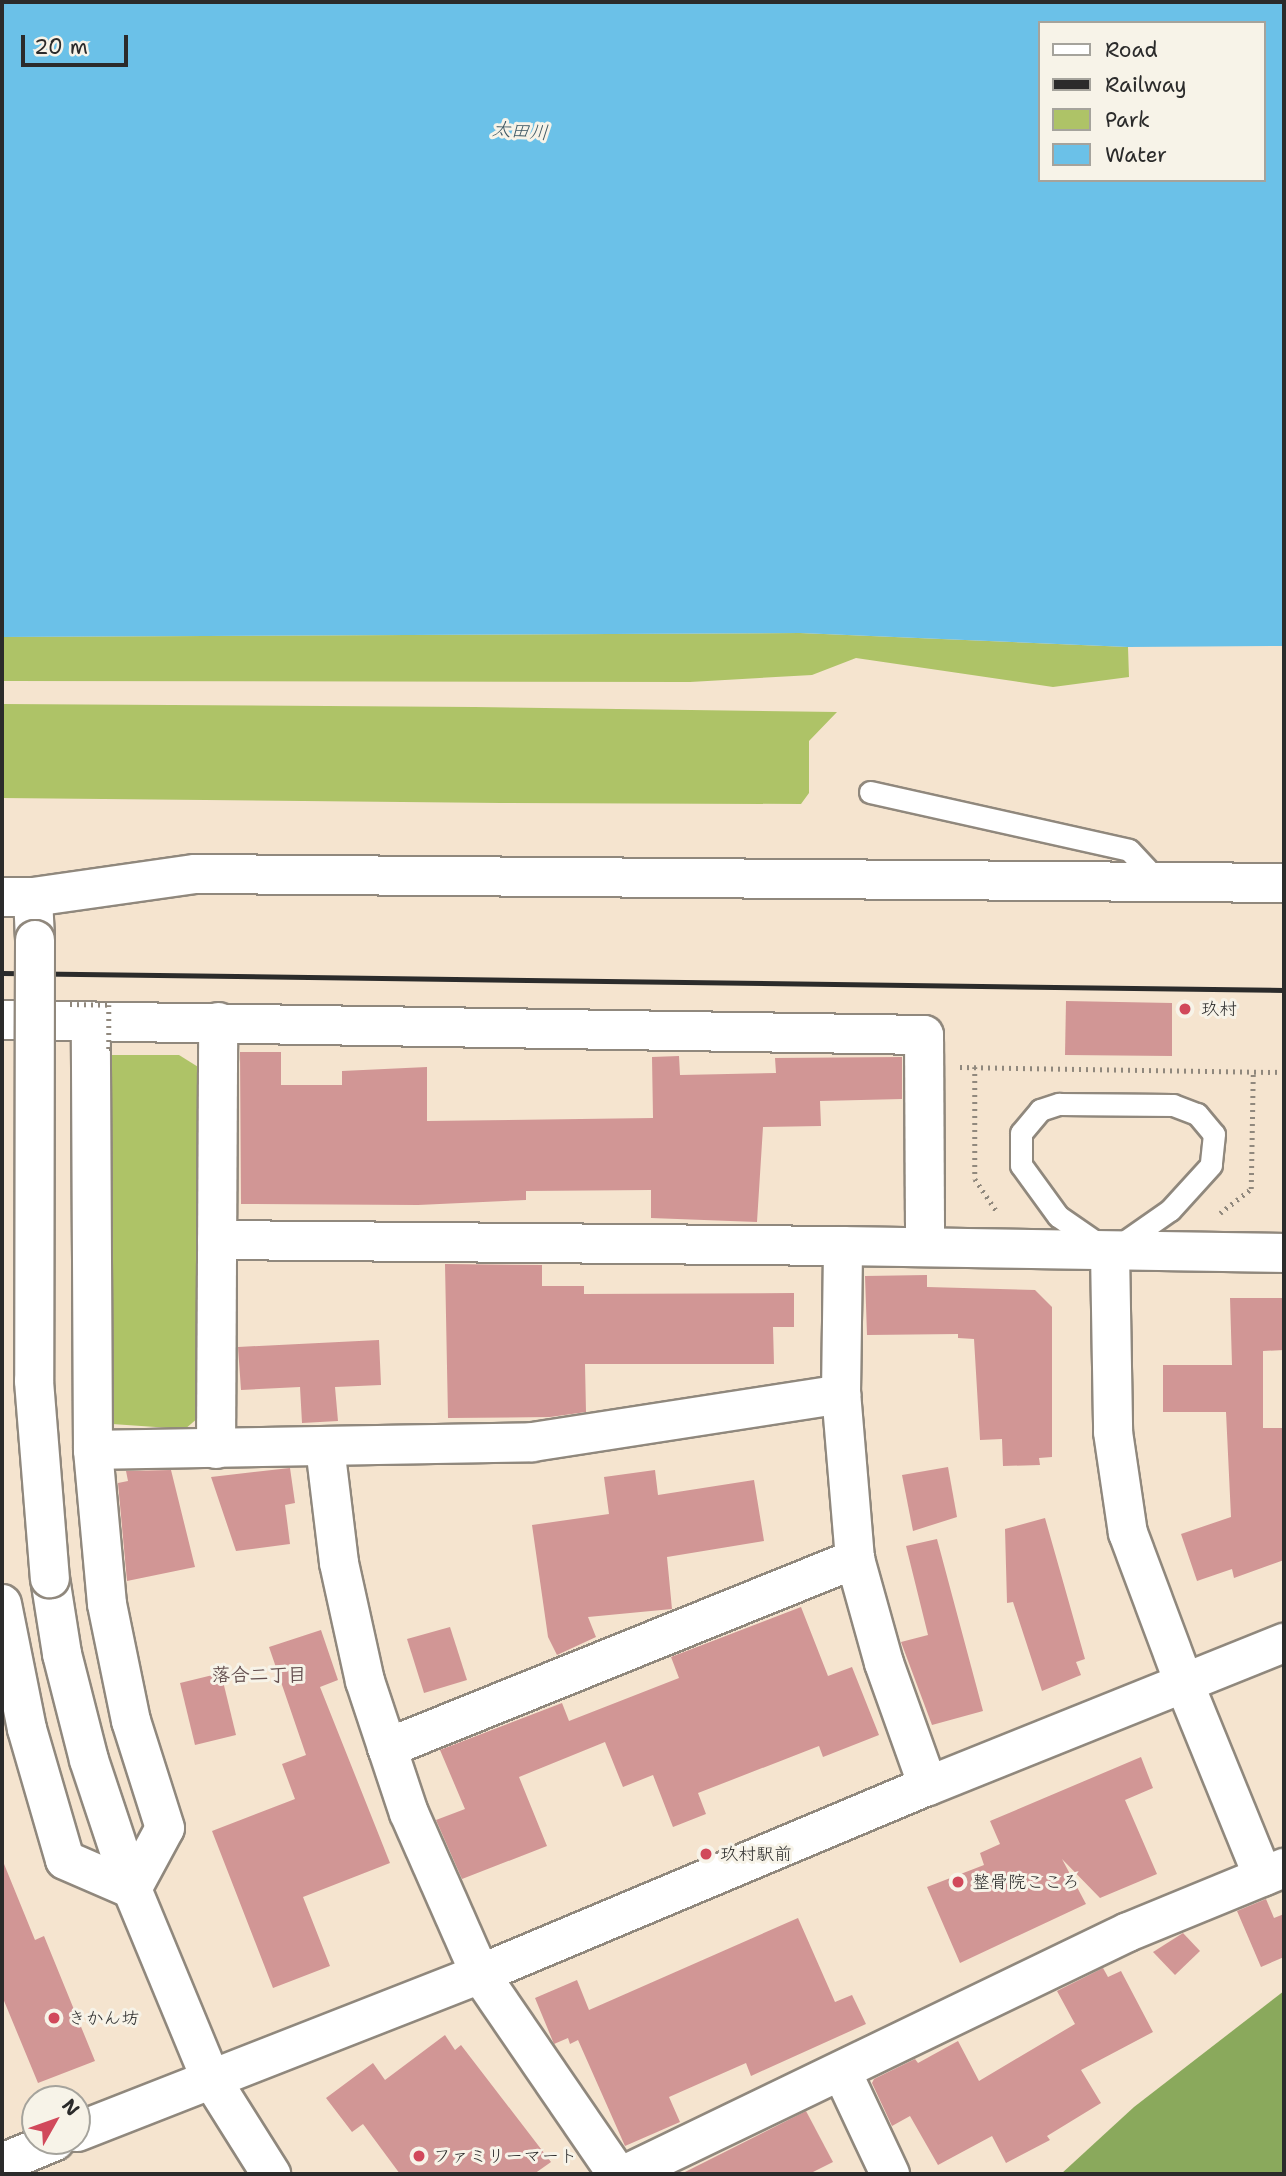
<!DOCTYPE html>
<html>
<head>
<meta charset="utf-8">
<style>
	body { margin:0 }
	#map { position:relative; width:1286px; height:2176px; overflow:hidden; background:#f5e4cf; font-family:"Shantell Sans","Klee One",sans-serif }
	div>[style] { position:absolute }
	.green>* { inset:0; background:#aec367 }
	.forest>* { inset:0; background:#8aa95c }
	.water>* { inset:0; background:#6bc1e8 }
	.building>* { inset:0; background:#d19695 }
	.path>* { height:4.5px; margin-top:-2.25px; transform-origin:0; background:repeating-linear-gradient(90deg,#90887d 0 2px,transparent 0 7px) }
	.roads { filter:drop-shadow(2px 0 #90887d) drop-shadow(-2px 0 #90887d) drop-shadow(0 2px #90887d) drop-shadow(0 -2px #90887d) }
	.service>* { height:21px; margin:-10.5px; padding:0 10.5px; transform-origin:10.5px; border-radius:10.5px; background:#fff }
	.minor>* { height:38px; margin:-19px; padding:0 19px; transform-origin:19px; border-radius:19px; background:#fff }
	.tertiary>* { height:38px; margin:-19px; padding:0 19px; transform-origin:19px; border-radius:19px; background:#fff }
	.rail>* { height:5px; margin:-2.5px; padding:0 2.5px; transform-origin:2.5px; border-radius:2.5px; background:#2b2b2b }
	.path-bridge>* { height:4.5px; margin-top:-2.25px; transform-origin:0; background:repeating-linear-gradient(90deg,#90887d 0 2px,transparent 0 7px) }
	.bridges { filter:drop-shadow(2px 0 #90887d) drop-shadow(-2px 0 #90887d) drop-shadow(0 2px #90887d) drop-shadow(0 -2px #90887d) }
	.tertiary-bridge>* { height:38px; margin:-19px; padding:0 19px; transform-origin:19px; border-radius:19px; background:#fff }
	.dots>* { width:19px; height:19px; translate:-50% -50%; box-sizing:border-box; border:4px solid #f7f3e8; border-radius:50% }
	span { translate:-50% -50%; white-space:nowrap; text-align:center; line-height:1.15; -webkit-text-stroke:6px #f7f3e8; paint-order:stroke }
	.poi-label { font-size:18px; color:#2b2b2b }
	.left { translate:0 -50%; text-align:left }
	.water-label { font-size:19px; color:#3e5864; font-style:italic }
	.neighbourhood-label { font-size:19px; color:#655050; font-weight:700 }
	.frame { position:absolute; inset:0; border:4px solid #2b2b2b; pointer-events:none }
	.legend { position:absolute; left:1038px; top:21px; width:228px; height:161px; box-sizing:border-box; background:#f7f3e8; border:2px solid #a5a39c; margin:0; padding:9px 12px; list-style:none; font-size:21px; color:#2b2b2b }
	.legend li { display:flex; align-items:center; gap:14px; height:35px }
	.legend b { width:35px; border:2px solid #a5a39c }
	.north { position:absolute; left:21px; top:2085px; width:70px; height:70px; box-sizing:border-box; background:#f7f3e8; border:2px solid #a5a39c; border-radius:50%; rotate:50deg; font-size:19px; font-weight:700; line-height:28px; text-align:center; color:#2b2b2b }
	.north::after { content:''; display:block; margin:auto; width:24px; height:32px; background:#d1495b; clip-path:polygon(50% 0,100% 100%,50% 72%,0 100%) }
	.scale { position:absolute; left:21px; top:35px; width:107px; height:32px; box-sizing:border-box; border:4px solid #2b2b2b; border-top:0; padding-left:9px; font-size:21px; line-height:24px; white-space:nowrap; color:#2b2b2b; -webkit-text-stroke:5px #f7f3e8; paint-order:stroke }
</style>
</head>
<body>
<div id="map">
	<div class="green">
		<div style="clip-path:polygon(800px 633px,1128px 647px,1129px 677px,1053px 687px,856px 658px,812px 675px,690px 682px,2px 681px,2px 637px)"></div>
		<div style="clip-path:polygon(2px 704px,474px 707px,837px 712px,809px 741px,809px 793px,801px 804px,501px 803px,2px 798px)"></div>
		<div style="clip-path:polygon(104px 1055px,179px 1055px,203px 1070px,198px 1418px,185px 1429px,112px 1424px)"></div>
	</div>
	<div class="forest">
		<div style="clip-path:polygon(1284px 1991px,1284px 2174px,1061px 2174px,1134px 2107px)"></div>
	</div>
	<div class="water">
		<div style="clip-path:polygon(evenodd,2px 2px,1284px 2px,1284px 646px,1128px 647px,800px 633px,2px 637px,2px 2px,1039px 23px,1263px 23px,1263px 180px,1039px 180px,1039px 23px)"></div>
	</div>
	<div class="building">
		<div style="clip-path:polygon(1066px 1001px,1172px 1003px,1172px 1056px,1065px 1055px)"></div>
		<div style="clip-path:polygon(240px 1052px,281px 1052px,281px 1085px,342px 1085px,342px 1071px,427px 1067px,427px 1121px,653px 1118px,652px 1057px,679px 1056px,680px 1075px,776px 1073px,775px 1058px,902px 1057px,902px 1099px,820px 1101px,821px 1126px,763px 1127px,757px 1222px,651px 1218px,651px 1190px,526px 1191px,526px 1200px,418px 1205px,241px 1204px)"></div>
		<div style="clip-path:polygon(445px 1264px,542px 1265px,542px 1286px,584px 1286px,584px 1294px,794px 1293px,794px 1327px,773px 1327px,774px 1364px,585px 1364px,586px 1412px,550px 1417px,448px 1418px)"></div>
		<div style="clip-path:polygon(927px 1275px,927px 1287px,1035px 1290px,1052px 1307px,1052px 1457px,1039px 1458px,1040px 1465px,1003px 1466px,1002px 1439px,980px 1440px,974px 1339px,958px 1338px,958px 1334px,867px 1335px,865px 1276px)"></div>
		<div style="clip-path:polygon(1230px 1298px,1284px 1298px,1284px 1350px,1263px 1351px,1263px 1428px,1283px 1428px,1284px 1560px,1234px 1578px,1232px 1569px,1197px 1581px,1181px 1534px,1231px 1517px,1226px 1412px,1163px 1412px,1163px 1365px,1232px 1365px)"></div>
		<div style="clip-path:polygon(379px 1340px,381px 1385px,335px 1387px,338px 1421px,302px 1423px,300px 1387px,241px 1390px,238px 1347px)"></div>
		<div style="clip-path:polygon(948px 1467px,957px 1517px,913px 1531px,902px 1475px)"></div>
		<div style="clip-path:polygon(290px 1468px,295px 1503px,285px 1505px,290px 1544px,236px 1551px,211px 1477px)"></div>
		<div style="clip-path:polygon(171px 1470px,195px 1567px,127px 1581px,118px 1483px,128px 1481px,126px 1471px)"></div>
		<div style="clip-path:polygon(655px 1470px,658px 1495px,754px 1480px,764px 1541px,667px 1557px,672px 1609px,588px 1617px,596px 1637px,557px 1655px,548px 1637px,532px 1525px,609px 1514px,604px 1477px)"></div>
		<div style="clip-path:polygon(1045px 1518px,1085px 1659px,1076px 1662px,1081px 1675px,1042px 1691px,1013px 1602px,1007px 1603px,1005px 1529px)"></div>
		<div style="clip-path:polygon(937px 1539px,983px 1711px,932px 1725px,901px 1642px,928px 1635px,906px 1546px)"></div>
		<div style="clip-path:polygon(801px 1607px,828px 1676px,852px 1667px,879px 1735px,823px 1757px,819px 1746px,698px 1793px,706px 1814px,673px 1827px,653px 1775px,623px 1787px,605px 1742px,519px 1777px,547px 1846px,462px 1879px,436px 1820px,465px 1809px,440px 1750px,562px 1703px,569px 1721px,679px 1678px,671px 1657px)"></div>
		<div style="clip-path:polygon(450px 1627px,467px 1680px,424px 1693px,407px 1639px)"></div>
		<div style="clip-path:polygon(321px 1630px,338px 1680px,320px 1687px,390px 1863px,303px 1897px,330px 1966px,273px 1988px,212px 1831px,295px 1799px,282px 1764px,306px 1755px,269px 1647px)"></div>
		<div style="clip-path:polygon(221px 1673px,236px 1735px,195px 1745px,180px 1683px)"></div>
		<div style="clip-path:polygon(1141px 1757px,1153px 1788px,1125px 1800px,1157px 1874px,1100px 1898px,1062px 1859px,1086px 1904px,960px 1963px,927px 1887px,984px 1865px,980px 1853px,1000px 1844px,990px 1821px)"></div>
		<div style="clip-path:polygon(2px 1859px,35px 1940px,44px 1936px,95px 2061px,38px 2083px,2px 1996px)"></div>
		<div style="clip-path:polygon(1266px 1899px,1274px 1918px,1284px 1914px,1284px 1957px,1261px 1967px,1237px 1911px)"></div>
		<div style="clip-path:polygon(798px 1918px,835px 2002px,852px 1995px,866px 2024px,751px 2076px,746px 2063px,669px 2097px,680px 2122px,625px 2146px,578px 2040px,570px 2044px,568px 2038px,554px 2044px,535px 1998px,577px 1980px,589px 2010px)"></div>
		<div style="clip-path:polygon(1183px 1933px,1200px 1951px,1175px 1975px,1153px 1952px)"></div>
		<div style="clip-path:polygon(1103px 1968px,1108px 1977px,1121px 1971px,1153px 2032px,1081px 2070px,1101px 2103px,1047px 2136px,1050px 2140px,1006px 2163px,992px 2136px,938px 2165px,910px 2116px,892px 2126px,872px 2083px,874px 2079px,915px 2059px,918px 2063px,958px 2041px,979px 2081px,1075px 2024px,1057px 1991px)"></div>
		<div style="clip-path:polygon(445px 2035px,455px 2050px,461px 2045px,551px 2162px,534px 2174px,400px 2174px,363px 2124px,352px 2132px,326px 2098px,373px 2063px,385px 2080px)"></div>
		<div style="clip-path:polygon(806px 2111px,833px 2162px,809px 2174px,681px 2174px)"></div>
	</div>
	<div class="path">
		<div style="left:960px;top:1067px;width:324px;rotate:0.9deg"></div>
		<div style="left:975px;top:1067px;width:112px;rotate:90deg"></div>
		<div style="left:975px;top:1179px;width:40px;rotate:56deg"></div>
		<div style="left:1220px;top:1213px;width:39px;rotate:-38deg"></div>
		<div style="left:1251px;top:1189px;width:117px;rotate:-89deg"></div>
	</div>
	<div class="roads">
		<div class="service">
			<div style="left:870px;top:792px;width:265px;rotate:12.6deg"></div>
			<div style="left:1129px;top:850px;width:44px;rotate:46.8deg"></div>
			<div style="left:1059px;top:1104px;width:114px;rotate:0.5deg"></div>
			<div style="left:1173px;top:1105px;width:26px;rotate:21deg"></div>
			<div style="left:1197px;top:1114px;width:26px;rotate:50deg"></div>
			<div style="left:1214px;top:1134px;width:31px;rotate:96deg"></div>
			<div style="left:1211px;top:1165px;width:61px;rotate:132.3deg"></div>
			<div style="left:1170px;top:1210px;width:73px;rotate:145deg"></div>
			<div style="left:1110px;top:1252px;width:63px;rotate:-145.3deg"></div>
			<div style="left:1058px;top:1216px;width:63px;rotate:-126deg"></div>
			<div style="left:1021px;top:1165px;width:32px;rotate:-90deg"></div>
			<div style="left:1021px;top:1133px;width:30px;rotate:-50deg"></div>
			<div style="left:1040px;top:1110px;width:20px;rotate:-18deg"></div>
		</div>
		<div class="minor">
			<div style="left:33px;top:897px;width:164px;rotate:-8.1deg"></div>
			<div style="left:195px;top:874px;width:1089px;rotate:0.47deg"></div>
			<div style="left:2px;top:1020px;width:922px;rotate:0.93deg"></div>
			<div style="left:924px;top:1035px;width:212px;rotate:89.7deg"></div>
			<div style="left:217px;top:1240px;width:626px;rotate:0.55deg"></div>
			<div style="left:325px;top:1447px;width:117px;rotate:83.1deg"></div>
			<div style="left:339px;top:1563px;width:121px;rotate:77.6deg"></div>
			<div style="left:365px;top:1681px;width:139px;rotate:71.6deg"></div>
			<div style="left:409px;top:1813px;width:176px;rotate:66.2deg"></div>
			<div style="left:480px;top:1974px;width:242px;rotate:55.6deg"></div>
			<div style="left:216px;top:1449px;width:427px;rotate:-89.7deg"></div>
			<div style="left:93px;top:1450px;width:439px;rotate:-1deg"></div>
			<div style="left:532px;top:1442px;width:313px;rotate:-8.8deg"></div>
			<div style="left:2px;top:1604px;width:127px;rotate:78.7deg"></div>
			<div style="left:27px;top:1729px;width:136px;rotate:73.8deg"></div>
			<div style="left:65px;top:1860px;width:73px;rotate:23.4deg"></div>
			<div style="left:132px;top:1889px;width:69px;rotate:-61.6deg"></div>
			<div style="left:165px;top:1828px;width:112px;rotate:-107.6deg"></div>
			<div style="left:131px;top:1721px;width:119px;rotate:-101.6deg"></div>
			<div style="left:107px;top:1604px;width:155px;rotate:-95.2deg"></div>
			<div style="left:93px;top:1450px;width:428px;rotate:-90.3deg"></div>
			<div style="left:1184px;top:1683px;width:209px;rotate:67.8deg"></div>
			<div style="left:387px;top:1748px;width:505px;rotate:-21.99deg"></div>
			<div style="left:928px;top:1786px;width:131px;rotate:-109.7deg"></div>
			<div style="left:884px;top:1663px;width:108px;rotate:-105.6deg"></div>
			<div style="left:855px;top:1559px;width:166px;rotate:-94.8deg"></div>
			<div style="left:841px;top:1394px;width:148px;rotate:-89.2deg"></div>
			<div style="left:843px;top:1246px;width:441px;rotate:0.9deg"></div>
			<div style="left:842px;top:2072px;width:113px;rotate:64.8deg"></div>
			<div style="left:626px;top:2174px;width:557px;rotate:-25.74deg"></div>
			<div style="left:1128px;top:1932px;width:169px;rotate:-22.3deg"></div>
		</div>
		<div class="tertiary">
			<div style="left:2px;top:897px;width:31px"></div>
			<div style="left:33px;top:897px;width:43px;rotate:87.3deg"></div>
			<div style="left:1110px;top:1252px;width:180px;rotate:89deg"></div>
			<div style="left:1113px;top:1432px;width:102px;rotate:81.6deg"></div>
			<div style="left:1128px;top:1533px;width:160px;rotate:69.5deg"></div>
			<div style="left:50px;top:1578px;width:77px;rotate:81deg"></div>
			<div style="left:62px;top:1654px;width:109px;rotate:75.7deg"></div>
			<div style="left:89px;top:1760px;width:136px;rotate:71.6deg"></div>
			<div style="left:132px;top:1889px;width:204px;rotate:67.5deg"></div>
			<div style="left:210px;top:2077px;width:115px;rotate:57.8deg"></div>
			<div style="left:77px;top:2132px;width:433px;rotate:-21.4deg"></div>
			<div style="left:480px;top:1974px;width:486px;rotate:-22.8deg"></div>
			<div style="left:928px;top:1786px;width:384px;rotate:-21.9deg"></div>
			<div style="left:2px;top:2163px;width:57px;rotate:-22.5deg"></div>
		</div>
	</div>
	<div class="rail">
		<div style="left:2px;top:973px;width:1282px;rotate:0.76deg"></div>
	</div>
	<div class="path-bridge">
		<div style="left:70px;top:1004px;width:39px;rotate:1deg"></div>
		<div style="left:109px;top:1005px;width:44px;rotate:90deg"></div>
		<div style="left:109px;top:1049px;width:7px"></div>
	</div>
	<div class="bridges">
		<div class="tertiary-bridge">
			<div style="left:35px;top:940px;width:441px;rotate:90.1deg"></div>
			<div style="left:34px;top:1381px;width:198px;rotate:85.4deg"></div>
		</div>
	</div>
	<div class="dots">
		<div style="left:1185px;top:1009px;background:#d1495b"></div>
		<div style="left:706px;top:1854px;background:#d1495b"></div>
		<div style="left:958px;top:1882px;background:#d1495b"></div>
		<div style="left:54px;top:2018px;background:#d1495b"></div>
		<div style="left:419px;top:2156px;background:#d1495b"></div>
	</div>
	<div class="poi-label">
		<span class="left" style="left:1201px;top:1009px">玖村</span>
		<span class="left" style="left:720px;top:1854px">玖村駅前</span>
		<span class="left" style="left:972px;top:1882px">整骨院こころ</span>
		<span class="left" style="left:68px;top:2018px">きかん坊</span>
		<span class="left" style="left:433px;top:2156px">ファミリーマート</span>
	</div>
	<div class="water-label">
		<span style="left:520px;top:131px;rotate:4deg">太田川</span>
	</div>
	<div class="neighbourhood-label">
		<span style="left:259px;top:1675px">落合二丁目</span>
	</div>
	<div class="frame"></div>
	<ul class="legend">
	<li><b style="height:9px;background:#fff"></b>Road</li>
	<li><b style="height:9px;background:#2b2b2b"></b>Railway</li>
	<li><b style="height:19px;background:#aec367"></b>Park</li>
	<li><b style="height:19px;background:#6bc1e8"></b>Water</li>
	</ul>
	<div class="north">N</div>
	<div class="scale">20 m</div>
</div>
</body>
</html>
